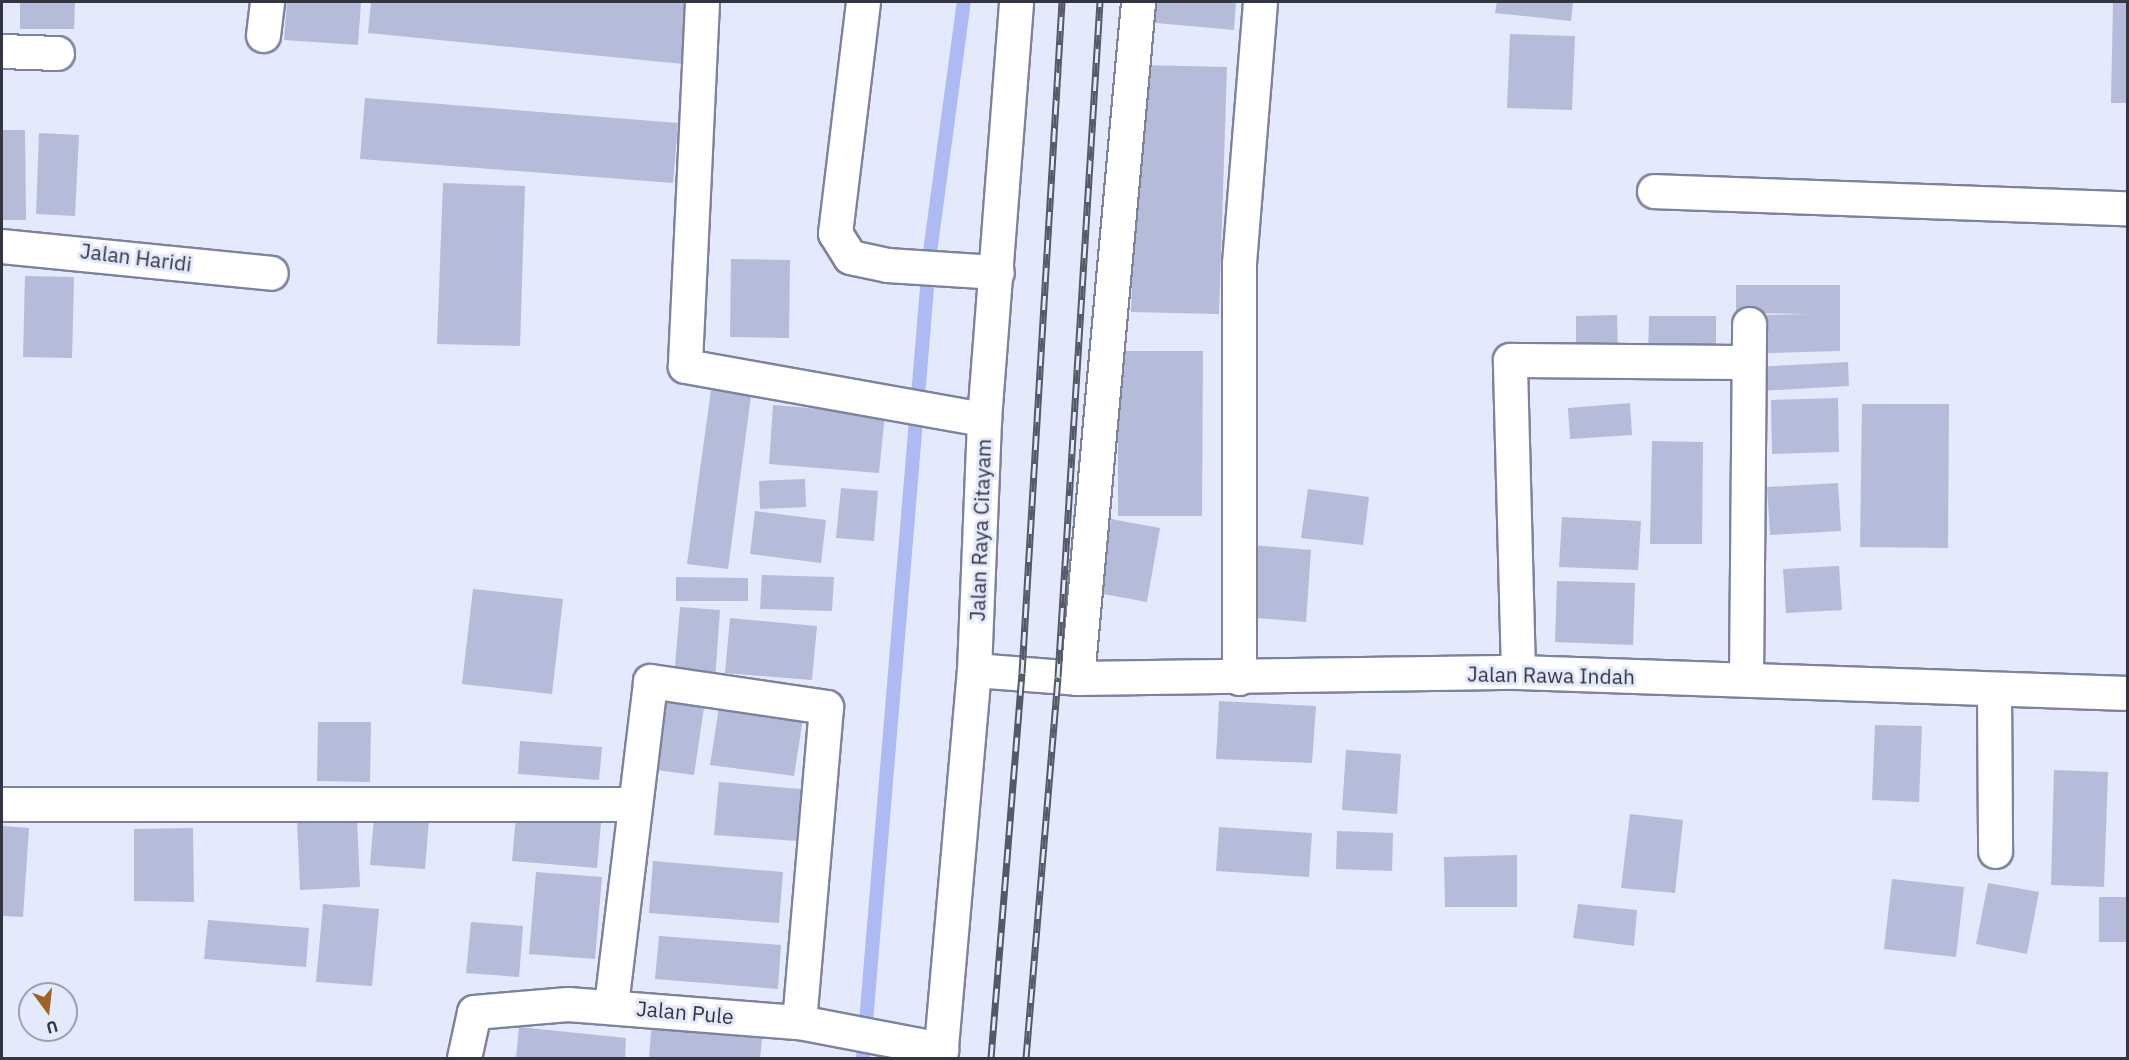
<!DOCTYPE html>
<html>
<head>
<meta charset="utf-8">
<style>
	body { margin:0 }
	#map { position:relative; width:2129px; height:1060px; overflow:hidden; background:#e4e9fc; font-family:"IBM Plex Sans",sans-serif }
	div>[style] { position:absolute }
	.stream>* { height:14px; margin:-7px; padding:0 7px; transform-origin:7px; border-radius:7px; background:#adbaf4 }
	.building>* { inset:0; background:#b5bcda }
	.roads { filter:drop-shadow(2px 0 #7d839f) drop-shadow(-2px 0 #7d839f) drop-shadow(0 2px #7d839f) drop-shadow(0 -2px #7d839f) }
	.minor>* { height:33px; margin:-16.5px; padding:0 16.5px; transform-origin:16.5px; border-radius:16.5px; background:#fff }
	.primary>* { height:33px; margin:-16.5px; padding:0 16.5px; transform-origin:16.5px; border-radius:16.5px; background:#fff }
	.rail>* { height:7px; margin-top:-3.5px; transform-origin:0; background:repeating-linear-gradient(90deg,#e4e9fc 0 14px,#555966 0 28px); box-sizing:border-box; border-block:2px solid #555966 }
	span { translate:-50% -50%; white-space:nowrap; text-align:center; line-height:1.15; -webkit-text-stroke:6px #e4e9fc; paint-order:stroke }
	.street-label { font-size:21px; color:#333642 }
	.frame { position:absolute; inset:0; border:3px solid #333642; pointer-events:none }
	.north { position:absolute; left:18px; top:982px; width:60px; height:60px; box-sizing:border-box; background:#e4e9fc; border:2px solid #9da1b2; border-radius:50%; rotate:165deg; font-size:16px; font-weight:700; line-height:24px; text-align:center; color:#333642 }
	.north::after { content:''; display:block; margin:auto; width:21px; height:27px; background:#9d6322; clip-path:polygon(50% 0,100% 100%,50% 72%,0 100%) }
</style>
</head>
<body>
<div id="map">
	<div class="stream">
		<div style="left:863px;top:1058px;width:809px;rotate:-85.25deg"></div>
		<div style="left:930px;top:252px;width:252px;rotate:-82.3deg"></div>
	</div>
	<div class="building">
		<div style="clip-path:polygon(20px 2px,75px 2px,74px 29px,20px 29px)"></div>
		<div style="clip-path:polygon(287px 2px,361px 2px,358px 45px,284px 40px)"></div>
		<div style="clip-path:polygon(371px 2px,699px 2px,693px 65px,368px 33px)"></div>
		<div style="clip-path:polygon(1147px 2px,1236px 2px,1234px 30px,1145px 22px)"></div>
		<div style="clip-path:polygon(1497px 2px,1573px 2px,1571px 21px,1495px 13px)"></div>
		<div style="clip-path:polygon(2113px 2px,2128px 2px,2128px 103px,2111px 103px)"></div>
		<div style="clip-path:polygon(1510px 34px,1575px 36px,1572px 110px,1507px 108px)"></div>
		<div style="clip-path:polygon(1139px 65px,1227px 67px,1219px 314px,1131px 312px)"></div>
		<div style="clip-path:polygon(365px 98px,678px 123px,673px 183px,360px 159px)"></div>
		<div style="clip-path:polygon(2px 130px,25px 130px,26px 220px,2px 220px)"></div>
		<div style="clip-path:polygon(39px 133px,79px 135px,75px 216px,36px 214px)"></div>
		<div style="clip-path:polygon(443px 183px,525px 186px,520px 346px,437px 344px)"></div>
		<div style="clip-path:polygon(731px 259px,790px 260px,789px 338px,730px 337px)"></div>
		<div style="clip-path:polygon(25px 276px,74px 277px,72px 358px,23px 357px)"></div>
		<div style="clip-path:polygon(1736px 285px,1840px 285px,1840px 351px,1767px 353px,1767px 315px,1809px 314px,1736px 313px)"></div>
		<div style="clip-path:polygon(1617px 315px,1618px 356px,1576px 356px,1576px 316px)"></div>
		<div style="clip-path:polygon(1649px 316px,1716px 316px,1716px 358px,1648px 357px)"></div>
		<div style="clip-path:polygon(1118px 351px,1203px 351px,1202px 516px,1118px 516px)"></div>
		<div style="clip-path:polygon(1848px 362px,1849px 386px,1759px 391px,1757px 367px)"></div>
		<div style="clip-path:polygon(711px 390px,751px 396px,728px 569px,687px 564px)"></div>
		<div style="clip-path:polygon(1838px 398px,1839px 452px,1772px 454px,1771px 400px)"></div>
		<div style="clip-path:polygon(1630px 403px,1632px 435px,1570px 439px,1568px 408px)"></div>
		<div style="clip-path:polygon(1862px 404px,1949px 404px,1948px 548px,1860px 547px)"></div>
		<div style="clip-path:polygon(773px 405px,885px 414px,879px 473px,769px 464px)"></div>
		<div style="clip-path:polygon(1652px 441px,1703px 442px,1702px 544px,1650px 544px)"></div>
		<div style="clip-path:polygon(805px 479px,806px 507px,760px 509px,759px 481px)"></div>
		<div style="clip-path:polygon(1838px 483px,1841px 531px,1770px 535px,1767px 487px)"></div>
		<div style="clip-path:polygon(841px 488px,878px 491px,874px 541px,836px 538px)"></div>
		<div style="clip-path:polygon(1308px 489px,1369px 497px,1363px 545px,1301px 538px)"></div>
		<div style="clip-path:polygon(755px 511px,826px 520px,821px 563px,750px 554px)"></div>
		<div style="clip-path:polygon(1562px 517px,1641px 521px,1638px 570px,1559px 567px)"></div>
		<div style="clip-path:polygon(1111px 519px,1160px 528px,1147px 602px,1098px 593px)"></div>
		<div style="clip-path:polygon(1251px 545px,1311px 550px,1306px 622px,1245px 617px)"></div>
		<div style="clip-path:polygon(1839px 566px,1842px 610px,1786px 613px,1783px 569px)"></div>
		<div style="clip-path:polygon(762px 575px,834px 577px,832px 611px,760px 609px)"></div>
		<div style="clip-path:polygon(676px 577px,748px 578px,748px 601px,676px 601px)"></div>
		<div style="clip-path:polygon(1557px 581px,1635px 583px,1633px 645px,1555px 642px)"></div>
		<div style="clip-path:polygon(473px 589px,563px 599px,552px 694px,462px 684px)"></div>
		<div style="clip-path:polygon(680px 607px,720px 610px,715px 681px,674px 678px)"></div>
		<div style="clip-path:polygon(730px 618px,817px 626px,812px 680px,725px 673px)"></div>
		<div style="clip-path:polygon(660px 695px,705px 701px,694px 775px,649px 769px)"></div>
		<div style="clip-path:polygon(720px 701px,804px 712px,794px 776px,710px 765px)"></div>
		<div style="clip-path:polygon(1219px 701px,1316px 706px,1312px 763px,1216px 759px)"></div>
		<div style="clip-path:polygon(318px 722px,371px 722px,370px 782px,317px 781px)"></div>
		<div style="clip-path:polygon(1875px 725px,1922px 726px,1919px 802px,1872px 800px)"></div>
		<div style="clip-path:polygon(520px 741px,602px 747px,599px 780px,518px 774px)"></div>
		<div style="clip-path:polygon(1346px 750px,1401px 754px,1397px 814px,1342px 810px)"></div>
		<div style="clip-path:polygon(2054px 770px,2108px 772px,2104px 887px,2051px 885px)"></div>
		<div style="clip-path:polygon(719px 782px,801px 789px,797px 841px,714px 835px)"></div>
		<div style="clip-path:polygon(1630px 814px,1683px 820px,1675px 893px,1621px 888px)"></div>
		<div style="clip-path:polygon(374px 816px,429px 820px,425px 869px,370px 865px)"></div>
		<div style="clip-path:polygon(516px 816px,601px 823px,597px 868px,512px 861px)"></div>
		<div style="clip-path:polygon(357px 818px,360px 887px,300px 890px,297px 820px)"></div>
		<div style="clip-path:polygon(2px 826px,29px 828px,23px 917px,2px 916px)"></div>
		<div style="clip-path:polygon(1219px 827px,1312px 833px,1309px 877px,1216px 871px)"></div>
		<div style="clip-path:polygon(193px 828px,194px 902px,134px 901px,134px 829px)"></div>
		<div style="clip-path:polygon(1337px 831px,1393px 833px,1392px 871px,1336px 869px)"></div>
		<div style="clip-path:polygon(1517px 855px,1517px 907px,1445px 907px,1444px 857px)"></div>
		<div style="clip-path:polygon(653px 861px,783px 872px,779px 923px,649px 913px)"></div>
		<div style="clip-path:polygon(536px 872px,602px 877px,595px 959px,529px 954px)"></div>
		<div style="clip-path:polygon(1892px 879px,1964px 887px,1956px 957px,1884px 949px)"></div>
		<div style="clip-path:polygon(1988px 883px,2039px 892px,2027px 954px,1976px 944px)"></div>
		<div style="clip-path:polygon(2099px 897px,2126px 897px,2126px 942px,2099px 942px)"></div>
		<div style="clip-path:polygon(323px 904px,379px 909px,372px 986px,316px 982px)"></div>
		<div style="clip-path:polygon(1578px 904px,1637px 910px,1634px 946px,1573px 938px)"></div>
		<div style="clip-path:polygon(208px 920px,309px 928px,306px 967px,204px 959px)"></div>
		<div style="clip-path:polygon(471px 922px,523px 926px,519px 977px,466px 973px)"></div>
		<div style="clip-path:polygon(659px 936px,781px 945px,778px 989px,655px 979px)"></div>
		<div style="clip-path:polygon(652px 1021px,763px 1030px,760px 1058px,649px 1058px)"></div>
		<div style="clip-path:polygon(519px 1027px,626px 1038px,625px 1058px,516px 1058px)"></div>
	</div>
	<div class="roads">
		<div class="minor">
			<div style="left:702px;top:2px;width:364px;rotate:92.7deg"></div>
			<div style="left:685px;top:366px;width:304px;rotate:10.1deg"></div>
			<div style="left:863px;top:2px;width:233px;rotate:96.9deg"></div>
			<div style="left:835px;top:233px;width:28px;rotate:58deg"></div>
			<div style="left:850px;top:257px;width:39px;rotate:12deg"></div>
			<div style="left:888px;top:265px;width:109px;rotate:3.7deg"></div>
			<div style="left:263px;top:35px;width:33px;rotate:-83deg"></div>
			<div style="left:2px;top:51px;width:55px;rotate:2.1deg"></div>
			<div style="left:1654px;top:191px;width:474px;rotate:2.1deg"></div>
			<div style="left:2px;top:246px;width:270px;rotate:5.7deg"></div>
			<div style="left:974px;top:670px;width:103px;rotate:4.4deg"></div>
			<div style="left:1077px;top:678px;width:441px;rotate:-0.8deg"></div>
			<div style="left:1518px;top:672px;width:610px;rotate:1.97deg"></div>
			<div style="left:1518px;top:672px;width:312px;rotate:-91.5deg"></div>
			<div style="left:1510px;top:360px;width:238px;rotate:0.5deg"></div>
			<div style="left:1077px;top:678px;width:679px;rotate:-84.84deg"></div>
			<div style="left:1239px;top:678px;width:415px;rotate:-90deg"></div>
			<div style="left:1239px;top:263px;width:262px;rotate:-85.4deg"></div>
			<div style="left:1746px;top:679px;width:355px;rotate:-89.5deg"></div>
			<div style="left:1994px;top:692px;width:159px;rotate:89.6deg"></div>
			<div style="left:2px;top:804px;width:631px"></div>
			<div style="left:611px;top:1005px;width:326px;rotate:-83.1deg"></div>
			<div style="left:650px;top:681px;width:178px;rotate:8.4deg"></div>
			<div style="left:826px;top:707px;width:316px;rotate:94.9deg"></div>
			<div style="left:464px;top:1058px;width:47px;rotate:-77.7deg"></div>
			<div style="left:474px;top:1012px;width:94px;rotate:-4.9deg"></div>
			<div style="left:568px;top:1004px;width:232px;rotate:4.5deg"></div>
			<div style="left:799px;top:1022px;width:145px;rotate:10.8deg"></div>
		</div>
		<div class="primary">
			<div style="left:940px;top:1058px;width:389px;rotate:-85deg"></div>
			<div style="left:974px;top:670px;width:251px;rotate:-87.7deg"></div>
			<div style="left:984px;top:419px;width:418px;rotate:-85.6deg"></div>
		</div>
	</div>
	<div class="rail">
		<div style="left:991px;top:1058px;width:386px;rotate:-85.4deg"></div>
		<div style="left:1022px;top:673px;width:672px;rotate:-86.59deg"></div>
		<div style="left:1026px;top:1058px;width:382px;rotate:-85.2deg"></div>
		<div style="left:1058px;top:677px;width:676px;rotate:-86.44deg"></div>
	</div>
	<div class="street-label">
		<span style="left:136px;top:257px;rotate:7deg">Jalan Haridi</span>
		<span style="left:980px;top:530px;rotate:-88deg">Jalan Raya Citayam</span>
		<span style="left:1551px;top:675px;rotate:1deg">Jalan Rawa Indah</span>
		<span style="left:685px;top:1012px;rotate:5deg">Jalan Pule</span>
	</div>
	<div class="frame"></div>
	<div class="north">U</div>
</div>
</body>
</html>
